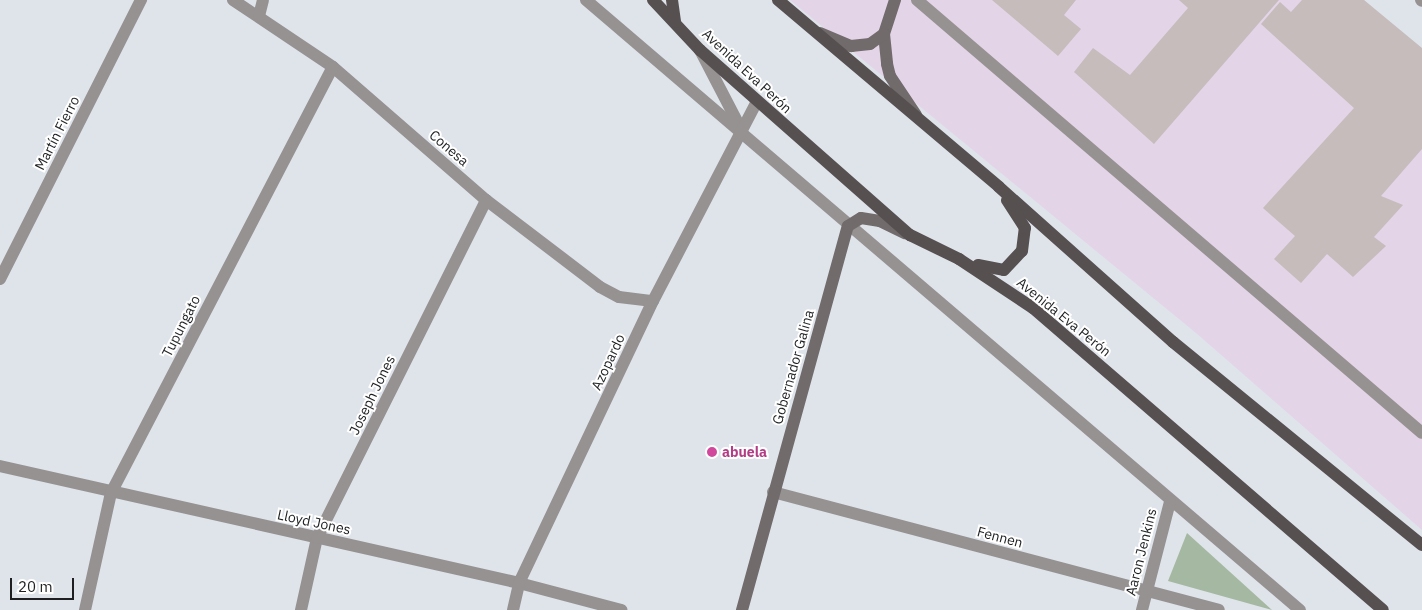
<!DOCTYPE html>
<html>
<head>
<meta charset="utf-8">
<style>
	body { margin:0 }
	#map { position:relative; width:1422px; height:610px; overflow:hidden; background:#dfe4eb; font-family:"IBM Plex Sans",sans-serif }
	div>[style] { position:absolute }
	.industrial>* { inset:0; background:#e3d4e7 }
	.green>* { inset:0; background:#a5b8a1 }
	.building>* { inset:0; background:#c6bcbb }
	.street>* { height:12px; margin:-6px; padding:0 6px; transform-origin:6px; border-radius:6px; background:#969292 }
	.secondary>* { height:12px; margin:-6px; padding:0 6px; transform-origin:6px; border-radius:6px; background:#716b6c }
	.primary>* { height:12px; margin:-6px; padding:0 6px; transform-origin:6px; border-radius:6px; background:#575051 }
	.dots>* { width:14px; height:14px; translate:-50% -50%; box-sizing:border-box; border:2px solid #fff; border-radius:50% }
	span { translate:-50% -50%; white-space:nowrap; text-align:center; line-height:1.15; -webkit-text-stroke:4px #fff; paint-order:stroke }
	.street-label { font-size:14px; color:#1d1f21 }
	.hotel-label { font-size:14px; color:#b23c85; font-weight:700 }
	.left { translate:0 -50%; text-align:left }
	.scale { position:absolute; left:10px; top:578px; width:64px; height:22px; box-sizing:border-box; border:2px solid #1d1f21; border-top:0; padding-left:6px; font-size:15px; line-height:18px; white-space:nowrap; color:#1d1f21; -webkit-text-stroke:4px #fff; paint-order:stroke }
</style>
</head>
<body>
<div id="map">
	<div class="industrial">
		<div style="clip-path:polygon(790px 0,1364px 0,1422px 51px,1422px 530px,1196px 333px)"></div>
	</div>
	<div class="green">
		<div style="clip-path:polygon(1187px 533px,1272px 610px,1168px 581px)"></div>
	</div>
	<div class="building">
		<div style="clip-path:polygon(992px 0,1076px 0,1064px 15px,1081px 29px,1058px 56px)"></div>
		<div style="clip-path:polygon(1179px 0,1279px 0,1154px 144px,1074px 72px,1093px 48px,1130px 75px,1188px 8px)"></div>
		<div style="clip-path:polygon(1302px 0,1364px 0,1422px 48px,1422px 149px,1381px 196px,1403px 205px,1374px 237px,1386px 246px,1353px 277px,1327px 254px,1301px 283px,1274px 259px,1295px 236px,1263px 208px,1354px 108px,1261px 24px,1280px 2px,1291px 12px)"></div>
	</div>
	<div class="street">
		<div style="left:233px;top:0;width:120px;rotate:33.8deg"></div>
		<div style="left:333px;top:67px;width:203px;rotate:41deg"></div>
		<div style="left:486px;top:200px;width:143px;rotate:37.3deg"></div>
		<div style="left:600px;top:287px;width:21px;rotate:28deg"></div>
		<div style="left:619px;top:297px;width:34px;rotate:7deg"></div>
		<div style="left:586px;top:0;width:939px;rotate:40.51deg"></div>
		<div style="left:917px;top:0;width:665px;rotate:40.61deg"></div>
		<div style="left:1421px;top:0;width:1px;rotate:45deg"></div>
		<div style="left:259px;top:16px;width:16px;rotate:-76deg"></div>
		<div style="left:700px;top:50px;width:85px;rotate:62.5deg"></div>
		<div style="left:0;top:279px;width:313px;rotate:-63.2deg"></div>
		<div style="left:0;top:466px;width:532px;rotate:12.7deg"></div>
		<div style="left:519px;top:583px;width:106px;rotate:14.8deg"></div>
		<div style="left:773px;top:492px;width:461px;rotate:14.8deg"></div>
		<div style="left:85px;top:610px;width:120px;rotate:-77.5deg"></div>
		<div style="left:111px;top:493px;width:480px;rotate:-62.5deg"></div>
		<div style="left:301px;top:610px;width:74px;rotate:-77.5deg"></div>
		<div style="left:317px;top:538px;width:378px;rotate:-63.4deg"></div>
		<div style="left:513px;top:610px;width:28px;rotate:-77deg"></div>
		<div style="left:519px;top:583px;width:312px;rotate:-64.6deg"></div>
		<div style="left:653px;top:301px;width:225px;rotate:-62.5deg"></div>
		<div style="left:1142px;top:610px;width:112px;rotate:-75.5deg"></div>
	</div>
	<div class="secondary">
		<div style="left:895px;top:0;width:36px;rotate:108deg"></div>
		<div style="left:884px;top:34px;width:30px;rotate:84deg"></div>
		<div style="left:887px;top:64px;width:12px;rotate:76deg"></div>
		<div style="left:890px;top:76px;width:47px;rotate:56.3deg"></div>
		<div style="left:820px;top:33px;width:34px;rotate:23deg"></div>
		<div style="left:851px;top:46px;width:19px;rotate:-6deg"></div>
		<div style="left:870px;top:44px;width:17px;rotate:-36deg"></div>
		<div style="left:742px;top:610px;width:398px;rotate:-74.6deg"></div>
		<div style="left:848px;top:226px;width:15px;rotate:-32deg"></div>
		<div style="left:861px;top:218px;width:19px;rotate:9deg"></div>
		<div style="left:880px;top:221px;width:28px;rotate:26deg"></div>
	</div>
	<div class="primary">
		<div style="left:653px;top:0;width:69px;rotate:46.8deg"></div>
		<div style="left:700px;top:50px;width:280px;rotate:41.4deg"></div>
		<div style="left:910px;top:235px;width:55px;rotate:26.1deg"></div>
		<div style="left:959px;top:259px;width:89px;rotate:33.5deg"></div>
		<div style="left:1033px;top:308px;width:462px;rotate:40.8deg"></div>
		<div style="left:672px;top:0;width:22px;rotate:82deg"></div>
		<div style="left:778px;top:0;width:289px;rotate:40.2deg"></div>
		<div style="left:999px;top:187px;width:233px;rotate:41.7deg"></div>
		<div style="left:1173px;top:342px;width:321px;rotate:39.2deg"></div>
		<div style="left:978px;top:265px;width:26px;rotate:11deg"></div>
		<div style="left:1004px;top:270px;width:26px;rotate:-47deg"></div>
		<div style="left:1022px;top:251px;width:23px;rotate:-83deg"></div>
		<div style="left:1025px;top:228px;width:33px;rotate:-123deg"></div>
	</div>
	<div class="dots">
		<div style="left:712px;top:452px;background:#d1479c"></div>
	</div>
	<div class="street-label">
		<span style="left:747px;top:71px;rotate:43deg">Avenida Eva Perón</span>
		<span style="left:57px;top:133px;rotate:-63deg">Martín Fierro</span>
		<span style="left:449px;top:148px;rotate:41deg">Conesa</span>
		<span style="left:1064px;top:317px;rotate:39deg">Avenida Eva Perón</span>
		<span style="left:181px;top:326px;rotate:-63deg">Tupungato</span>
		<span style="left:608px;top:362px;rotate:-65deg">Azopardo</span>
		<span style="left:793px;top:367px;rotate:-74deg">Gobernador Galina</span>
		<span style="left:372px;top:395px;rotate:-64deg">Joseph Jones</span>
		<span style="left:314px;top:522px;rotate:12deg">Lloyd Jones</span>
		<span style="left:1000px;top:537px;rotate:15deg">Fennen</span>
		<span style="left:1141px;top:552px;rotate:-76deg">Aaron Jenkins</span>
	</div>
	<div class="hotel-label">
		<span class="left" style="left:722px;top:452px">abuela</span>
	</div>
	<div class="scale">20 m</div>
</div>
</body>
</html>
